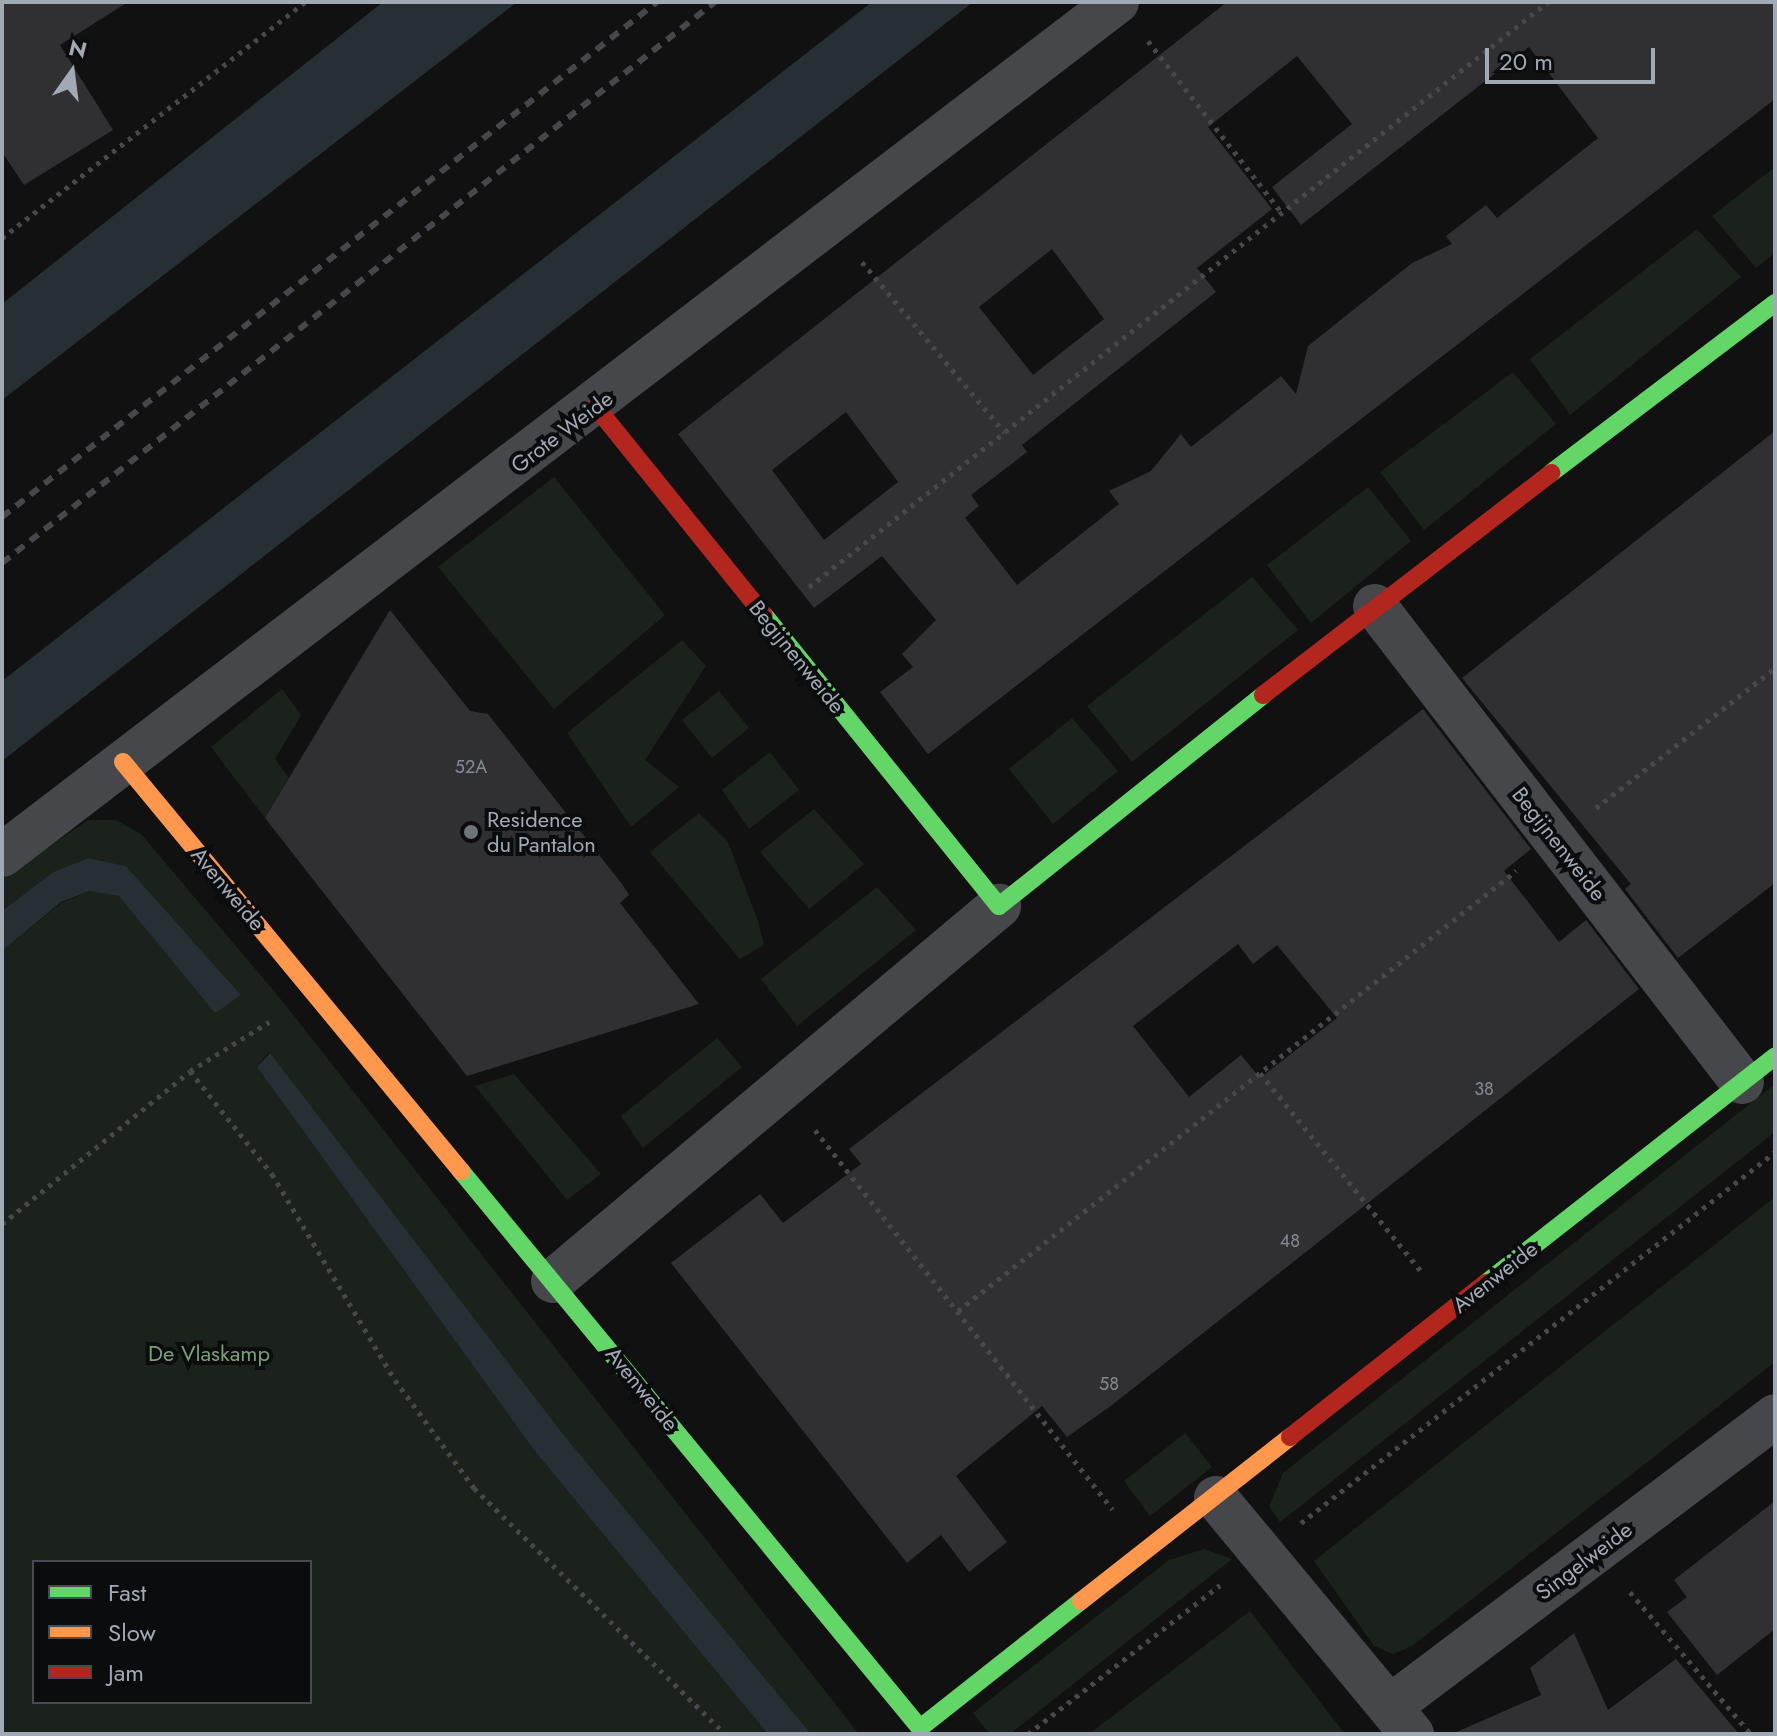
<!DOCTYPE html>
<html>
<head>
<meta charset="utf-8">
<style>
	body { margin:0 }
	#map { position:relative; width:1777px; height:1736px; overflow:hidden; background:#111; font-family:Jost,sans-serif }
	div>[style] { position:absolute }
	.green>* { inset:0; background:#1b221b }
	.water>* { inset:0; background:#263034 }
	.building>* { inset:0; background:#303032 }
	.path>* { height:5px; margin-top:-2.5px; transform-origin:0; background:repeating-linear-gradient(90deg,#47484c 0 4px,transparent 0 10px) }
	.street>* { height:44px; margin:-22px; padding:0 22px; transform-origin:22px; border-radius:22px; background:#45474a }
	.fast>* { height:18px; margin:-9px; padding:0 9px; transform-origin:9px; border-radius:9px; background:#63d668 }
	.slow>* { height:18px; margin:-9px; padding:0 9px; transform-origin:9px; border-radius:9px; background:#ff974d }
	.jam>* { height:18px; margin:-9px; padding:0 9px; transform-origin:9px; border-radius:9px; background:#b3261e }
	.rail>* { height:6px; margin-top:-3px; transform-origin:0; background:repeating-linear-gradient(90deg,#46474b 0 10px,transparent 0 18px) }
	.dots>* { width:22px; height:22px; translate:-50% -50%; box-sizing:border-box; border:4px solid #0b0c0d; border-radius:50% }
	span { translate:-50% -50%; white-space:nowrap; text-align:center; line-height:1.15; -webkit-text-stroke:8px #0b0c0d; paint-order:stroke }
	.number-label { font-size:18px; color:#858b94 }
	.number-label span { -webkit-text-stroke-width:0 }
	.street-label { font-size:22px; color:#a1a9b4 }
	.poi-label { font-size:22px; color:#a1a9b4 }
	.left { translate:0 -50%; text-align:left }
	.park-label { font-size:22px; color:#79a076 }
	.frame { position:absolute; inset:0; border:4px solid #a1a9b4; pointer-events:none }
	.legend { position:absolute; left:32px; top:1560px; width:280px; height:144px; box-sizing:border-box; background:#0b0c0d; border:2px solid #474b50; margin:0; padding:10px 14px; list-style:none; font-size:24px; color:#a1a9b4 }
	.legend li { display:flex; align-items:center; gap:16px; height:40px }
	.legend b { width:40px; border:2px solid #474b50 }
	.north { position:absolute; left:32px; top:32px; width:80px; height:80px; -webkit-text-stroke:6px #0b0c0d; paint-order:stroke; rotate:14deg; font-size:22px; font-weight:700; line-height:32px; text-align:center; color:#a1a9b4 }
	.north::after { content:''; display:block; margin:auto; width:28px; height:36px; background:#a1a9b4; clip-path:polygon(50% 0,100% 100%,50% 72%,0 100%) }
	.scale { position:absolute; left:1485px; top:48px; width:170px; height:36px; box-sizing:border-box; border:4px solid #a1a9b4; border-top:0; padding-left:10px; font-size:24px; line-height:28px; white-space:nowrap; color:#a1a9b4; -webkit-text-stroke:6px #0b0c0d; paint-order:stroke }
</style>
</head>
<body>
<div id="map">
	<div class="green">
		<div style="clip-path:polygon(1775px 167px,1775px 253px,1756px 268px,1712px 216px)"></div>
		<div style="clip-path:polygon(1697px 229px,1741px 277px,1570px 415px,1530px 359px)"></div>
		<div style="clip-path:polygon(1513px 372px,1556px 424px,1424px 530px,1380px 472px)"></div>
		<div style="clip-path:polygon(554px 477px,665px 615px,554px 709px,438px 567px)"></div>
		<div style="clip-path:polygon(1368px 487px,1411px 541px,1311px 623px,1267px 565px)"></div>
		<div style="clip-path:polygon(1252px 577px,1298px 630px,1132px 762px,1087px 706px)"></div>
		<div style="clip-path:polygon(682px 640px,706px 666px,645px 760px,679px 787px,631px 827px,567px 733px)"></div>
		<div style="clip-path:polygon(282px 689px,301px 715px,275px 759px,289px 778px,265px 818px,211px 747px)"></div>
		<div style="clip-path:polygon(719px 691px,749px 728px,712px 758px,682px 720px)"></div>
		<div style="clip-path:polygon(1072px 718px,1118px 771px,1053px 824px,1009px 769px)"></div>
		<div style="clip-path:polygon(770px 752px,799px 790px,749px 829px,722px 790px)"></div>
		<div style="clip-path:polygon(814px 809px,864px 864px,809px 909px,760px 852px)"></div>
		<div style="clip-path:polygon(699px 813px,728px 842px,758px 921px,764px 945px,740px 959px,650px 852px)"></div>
		<div style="clip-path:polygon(evenodd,88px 820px,116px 820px,141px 834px,279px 997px,859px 1734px,811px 1734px,563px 1434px,269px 1052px,257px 1067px,534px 1450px,768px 1734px,2px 1734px,2px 951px,61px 903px,89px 891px,119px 896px,241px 995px,126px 866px,89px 858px,53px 872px,2px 911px,2px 879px,88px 820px,34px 1562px,310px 1562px,310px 1702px,34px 1702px,34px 1562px)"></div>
		<div style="clip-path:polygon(877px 887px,916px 930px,797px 1026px,761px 979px)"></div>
		<div style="clip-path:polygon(717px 1038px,742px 1067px,643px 1148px,621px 1116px)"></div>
		<div style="clip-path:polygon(514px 1074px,601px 1174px,567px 1200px,475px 1086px)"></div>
		<div style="clip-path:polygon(1775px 1084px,1775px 1132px,1280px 1522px,1269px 1506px,1283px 1473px)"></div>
		<div style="clip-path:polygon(1775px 1197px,1775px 1362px,1412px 1646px,1393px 1654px,1374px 1646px,1314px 1561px)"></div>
		<div style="clip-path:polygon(1185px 1433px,1212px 1467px,1150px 1516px,1124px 1481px)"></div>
		<div style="clip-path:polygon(1204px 1549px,1232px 1559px,1010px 1734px,990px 1734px,973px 1713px,1169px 1560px)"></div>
		<div style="clip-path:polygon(1250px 1611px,1345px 1734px,1089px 1734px)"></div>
	</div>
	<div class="water">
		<div style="clip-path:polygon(383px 2px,517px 2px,2px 400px,2px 304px)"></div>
		<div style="clip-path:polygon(872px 2px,973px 2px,2px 761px,2px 681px)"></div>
		<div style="clip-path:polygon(89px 858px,126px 866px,241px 995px,215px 1013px,119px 896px,89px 891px,61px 902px,2px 951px,2px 911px,53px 872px)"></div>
		<div style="clip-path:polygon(270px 1053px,563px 1434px,811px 1734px,768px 1734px,534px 1450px,257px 1067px)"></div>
	</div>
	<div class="building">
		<div style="clip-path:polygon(2px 2px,128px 2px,60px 45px,113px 130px,24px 185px,2px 152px)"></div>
		<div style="clip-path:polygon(evenodd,1227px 2px,1775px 2px,1775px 99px,928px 754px,880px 692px,913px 667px,902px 654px,936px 620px,882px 556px,814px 608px,678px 434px,1227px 2px,1529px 47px,1598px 138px,1497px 218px,1486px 205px,1446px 236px,1452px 244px,1412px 263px,1308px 346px,1296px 394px,1281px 376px,1191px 447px,1181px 434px,1151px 471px,1109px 491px,1119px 504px,1017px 585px,965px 518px,979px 506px,971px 495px,1027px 452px,1022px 445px,1216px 292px,1197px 268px,1272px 209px,1208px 127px,1297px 56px,1352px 124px,1272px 187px,1301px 225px,1529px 47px,1227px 2px,1052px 249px,1104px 319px,1033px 375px,979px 307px,1052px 249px,1227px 2px,846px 412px,898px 482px,824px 540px,772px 470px,846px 412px)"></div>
		<div style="clip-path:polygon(1775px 431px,1775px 883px,1678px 958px,1625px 889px,1631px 884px,1462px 678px)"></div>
		<div style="clip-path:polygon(390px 610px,470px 711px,488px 714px,622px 884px,629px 895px,620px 903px,699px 1004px,467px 1076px,265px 818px)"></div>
		<div style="clip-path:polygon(evenodd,1423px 709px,1531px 849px,1504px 871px,1559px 942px,1586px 920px,1639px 989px,1112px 1405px,1067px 1437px,1042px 1406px,956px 1476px,1007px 1542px,969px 1572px,941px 1535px,907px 1563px,671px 1263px,760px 1194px,783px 1223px,861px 1164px,849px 1149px,1423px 709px,1238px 944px,1253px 964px,1277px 945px,1337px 1018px,1260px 1078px,1241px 1055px,1189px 1097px,1133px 1026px,1238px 944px)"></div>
		<div style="clip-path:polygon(1775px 1501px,1775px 1629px,1717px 1675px,1667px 1612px,1687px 1597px,1674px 1580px)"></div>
		<div style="clip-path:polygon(1574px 1633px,1608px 1710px,1676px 1659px,1739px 1734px,1452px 1734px,1541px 1695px,1530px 1668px)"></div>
	</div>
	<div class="path">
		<div style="left:1148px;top:41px;width:218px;rotate:52.1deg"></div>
		<div style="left:2px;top:238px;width:384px;rotate:-37.9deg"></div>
		<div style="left:862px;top:262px;width:222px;rotate:50.1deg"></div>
		<div style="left:809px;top:587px;width:943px;rotate:-38.37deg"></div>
		<div style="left:1596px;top:808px;width:227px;rotate:-38deg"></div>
		<div style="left:190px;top:1071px;width:132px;rotate:51.5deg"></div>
		<div style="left:272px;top:1174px;width:240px;rotate:59.2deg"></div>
		<div style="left:395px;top:1380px;width:134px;rotate:53.8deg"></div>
		<div style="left:474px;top:1488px;width:351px;rotate:44.4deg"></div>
		<div style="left:1260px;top:1073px;width:255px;rotate:50.9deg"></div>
		<div style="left:815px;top:1130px;width:482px;rotate:51.9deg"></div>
		<div style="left:2px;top:1224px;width:242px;rotate:-39.1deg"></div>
		<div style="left:190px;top:1071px;width:93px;rotate:-31.8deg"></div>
		<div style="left:958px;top:1311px;width:711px;rotate:-38.26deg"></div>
		<div style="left:1301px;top:1523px;width:602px;rotate:-38.05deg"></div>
		<div style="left:1630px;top:1592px;width:187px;rotate:49.6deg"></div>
		<div style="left:1028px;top:1734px;width:243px;rotate:-37.8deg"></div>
	</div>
	<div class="street">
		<div style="left:1375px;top:606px;width:601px;rotate:52.37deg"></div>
		<div style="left:2px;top:855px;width:1404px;rotate:-37.42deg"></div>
		<div style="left:553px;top:1281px;width:583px;rotate:-40.06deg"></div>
		<div style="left:1216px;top:1498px;width:307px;rotate:50.3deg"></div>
		<div style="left:1392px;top:1705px;width:480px;rotate:-37deg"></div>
	</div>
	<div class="fast">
		<div style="left:1551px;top:473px;width:281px;rotate:-37.2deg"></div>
		<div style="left:764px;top:615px;width:374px;rotate:51.1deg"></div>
		<div style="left:999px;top:906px;width:338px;rotate:-38.6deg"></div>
		<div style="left:461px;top:1171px;width:722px;rotate:50.51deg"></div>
		<div style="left:920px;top:1728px;width:205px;rotate:-38.3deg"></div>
		<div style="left:1486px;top:1283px;width:367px;rotate:-38.1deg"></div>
	</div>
	<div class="slow">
		<div style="left:123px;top:762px;width:531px;rotate:50.43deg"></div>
		<div style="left:1081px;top:1601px;width:266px;rotate:-38.1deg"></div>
	</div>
	<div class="jam">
		<div style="left:596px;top:407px;width:267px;rotate:51.1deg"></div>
		<div style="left:1263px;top:695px;width:364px;rotate:-37.6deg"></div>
		<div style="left:1290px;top:1437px;width:249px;rotate:-38.2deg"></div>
	</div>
	<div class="rail">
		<div style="left:2px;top:517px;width:833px;rotate:-38.18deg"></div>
		<div style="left:2px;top:563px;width:907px;rotate:-38.2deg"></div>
	</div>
	<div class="dots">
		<div style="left:471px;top:832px;background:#6f747b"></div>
	</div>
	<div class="number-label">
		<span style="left:471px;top:767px">52A</span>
		<span style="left:1484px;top:1089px">38</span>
		<span style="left:1290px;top:1241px">48</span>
		<span style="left:1109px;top:1384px">58</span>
	</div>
	<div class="street-label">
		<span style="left:562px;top:432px;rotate:-37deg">Grote Weide</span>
		<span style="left:797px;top:657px;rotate:51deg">Begijnenweide</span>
		<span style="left:1559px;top:844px;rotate:52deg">Begijnenweide</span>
		<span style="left:228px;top:889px;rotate:50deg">Avenweide</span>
		<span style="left:1495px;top:1277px;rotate:-38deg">Avenweide</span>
		<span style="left:642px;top:1389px;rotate:51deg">Avenweide</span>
		<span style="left:1584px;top:1561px;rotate:-37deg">Singelweide</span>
	</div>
	<div class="poi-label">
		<span class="left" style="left:487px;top:832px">Residence<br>du Pantalon</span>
	</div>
	<div class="park-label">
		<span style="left:209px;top:1354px">De Vlaskamp</span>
	</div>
	<div class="frame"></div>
	<ul class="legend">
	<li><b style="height:10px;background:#63d668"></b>Fast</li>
	<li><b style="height:10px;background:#ff974d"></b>Slow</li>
	<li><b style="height:10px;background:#b3261e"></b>Jam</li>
	</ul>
	<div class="north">N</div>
	<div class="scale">20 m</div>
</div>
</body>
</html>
